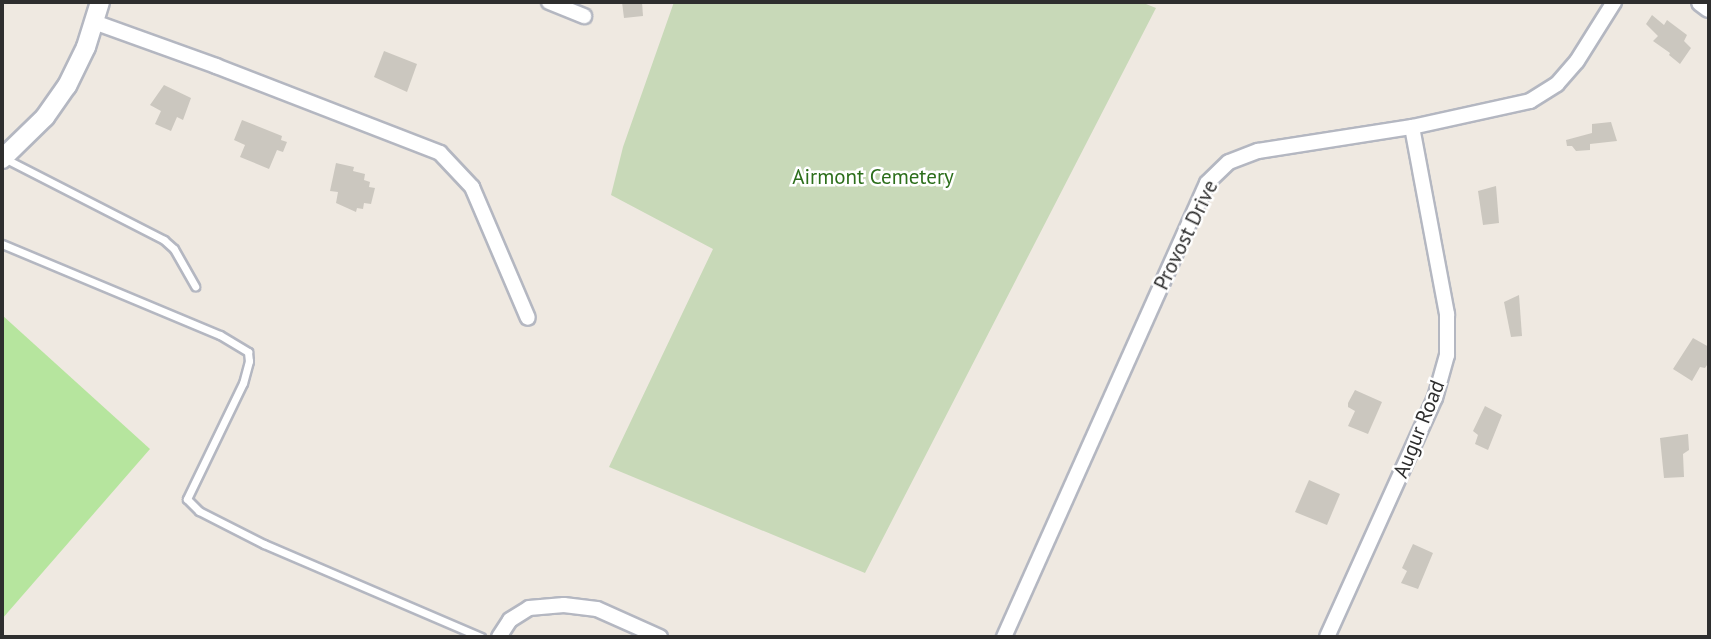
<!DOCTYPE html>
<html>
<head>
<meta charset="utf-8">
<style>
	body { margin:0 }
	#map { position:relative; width:1711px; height:639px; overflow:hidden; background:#efe9e1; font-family:"PT Sans",sans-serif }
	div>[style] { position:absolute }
	.green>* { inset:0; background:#b6e59e }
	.cemetery>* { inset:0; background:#c8d9b8 }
	.building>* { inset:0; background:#cbc7bf }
	.roads { filter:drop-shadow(2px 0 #b4b7c1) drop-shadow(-2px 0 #b4b7c1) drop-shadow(0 2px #b4b7c1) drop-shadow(0 -2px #b4b7c1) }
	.service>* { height:7px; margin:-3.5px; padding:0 3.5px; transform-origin:3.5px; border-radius:3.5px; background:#fff }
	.minor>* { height:14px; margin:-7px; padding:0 7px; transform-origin:7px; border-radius:7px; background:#fff }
	.tertiary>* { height:18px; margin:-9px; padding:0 9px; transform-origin:9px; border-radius:9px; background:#fff }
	span { translate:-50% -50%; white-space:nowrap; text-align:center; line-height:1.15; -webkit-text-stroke:5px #fff; paint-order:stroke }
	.park-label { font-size:21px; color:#2c6e1b }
	.street-label { font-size:21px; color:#2e2e2e }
	.frame { position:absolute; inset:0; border:4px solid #2e2e2e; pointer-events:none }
</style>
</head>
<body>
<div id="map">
	<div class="green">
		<div style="clip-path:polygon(2px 315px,150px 449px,2px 619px)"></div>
	</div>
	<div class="cemetery">
		<div style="clip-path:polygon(674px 2px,1141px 2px,1156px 8px,865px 573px,609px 467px,713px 249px,611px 195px,623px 147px)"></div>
	</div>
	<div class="building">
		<div style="clip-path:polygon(622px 2px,642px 2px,643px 16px,624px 18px)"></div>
		<div style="clip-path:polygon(1652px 15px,1664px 25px,1667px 20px,1687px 35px,1684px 41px,1691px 48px,1680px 64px,1669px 55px,1670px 53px,1653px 41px,1658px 36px,1646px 24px)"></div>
		<div style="clip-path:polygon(384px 51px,417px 64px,407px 92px,374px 77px)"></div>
		<div style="clip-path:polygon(164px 85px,191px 98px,183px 120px,177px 117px,171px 131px,155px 124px,161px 111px,150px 105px)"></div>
		<div style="clip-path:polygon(242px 120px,282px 136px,281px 140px,287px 142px,283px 152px,277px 150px,269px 169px,240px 157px,245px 145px,234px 140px)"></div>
		<div style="clip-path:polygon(1611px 122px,1617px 141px,1590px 144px,1590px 150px,1576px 151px,1572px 146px,1567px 146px,1566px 140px,1592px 133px,1592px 124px)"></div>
		<div style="clip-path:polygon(336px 163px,354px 167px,353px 171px,365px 174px,364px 180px,370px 182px,369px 187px,375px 188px,371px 204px,364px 203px,363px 209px,357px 208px,356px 212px,336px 203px,338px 192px,330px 191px)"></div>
		<div style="clip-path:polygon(1496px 186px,1499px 223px,1483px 225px,1478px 191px)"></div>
		<div style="clip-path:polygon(1519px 295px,1522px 336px,1511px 337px,1504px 302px)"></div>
		<div style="clip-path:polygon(1693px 338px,1709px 347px,1709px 362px,1705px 368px,1700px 367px,1692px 381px,1673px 369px)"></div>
		<div style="clip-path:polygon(1355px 390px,1382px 402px,1368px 434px,1348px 426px,1355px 411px,1348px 407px,1348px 403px)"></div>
		<div style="clip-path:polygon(1485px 406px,1502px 415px,1488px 450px,1475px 444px,1478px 435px,1473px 431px)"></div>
		<div style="clip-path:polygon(1688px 434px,1689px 450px,1683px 454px,1684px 477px,1664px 478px,1660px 438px)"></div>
		<div style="clip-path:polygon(1309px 480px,1340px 494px,1327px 525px,1295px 512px)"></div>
		<div style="clip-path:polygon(1413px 544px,1433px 553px,1418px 589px,1401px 583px,1407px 571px,1402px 568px)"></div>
	</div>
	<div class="roads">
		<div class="service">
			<div style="left:4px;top:158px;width:180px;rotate:27.1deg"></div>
			<div style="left:164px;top:240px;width:13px;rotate:42deg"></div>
			<div style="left:174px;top:249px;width:43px;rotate:60.4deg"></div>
			<div style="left:2px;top:244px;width:236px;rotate:22.7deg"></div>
			<div style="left:220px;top:335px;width:33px;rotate:31deg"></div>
			<div style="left:248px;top:352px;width:9px;rotate:84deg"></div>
			<div style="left:249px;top:361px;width:23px;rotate:105deg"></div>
			<div style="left:243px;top:383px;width:129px;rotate:115.8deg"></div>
			<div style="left:187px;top:499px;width:17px;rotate:45deg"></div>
			<div style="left:199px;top:511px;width:73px;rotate:26.9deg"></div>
			<div style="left:264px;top:544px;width:236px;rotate:23.2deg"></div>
		</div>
		<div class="minor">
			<div style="left:549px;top:2px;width:38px;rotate:22deg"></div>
			<div style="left:94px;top:22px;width:130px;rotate:19.8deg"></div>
			<div style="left:216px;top:66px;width:240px;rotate:21.2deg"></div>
			<div style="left:440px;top:153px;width:47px;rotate:46.7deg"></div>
			<div style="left:472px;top:187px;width:142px;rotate:66.9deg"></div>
			<div style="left:499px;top:637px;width:20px;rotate:-57deg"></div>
			<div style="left:510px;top:620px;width:22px;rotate:-32deg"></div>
			<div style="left:529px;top:608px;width:35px;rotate:-5deg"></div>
			<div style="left:564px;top:605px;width:33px;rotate:7deg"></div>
			<div style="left:597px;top:609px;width:69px;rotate:24deg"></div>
			<div style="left:1004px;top:637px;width:497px;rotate:-65.9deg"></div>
			<div style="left:1207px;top:183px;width:30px;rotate:-44deg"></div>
			<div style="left:1229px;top:162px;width:31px;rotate:-21deg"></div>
			<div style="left:1258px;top:151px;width:156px;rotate:-8.9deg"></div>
			<div style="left:1412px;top:127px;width:121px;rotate:-12.4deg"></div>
			<div style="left:1530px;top:101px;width:32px;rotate:-32deg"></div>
			<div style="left:1557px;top:84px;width:30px;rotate:-49deg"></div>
			<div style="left:1577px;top:61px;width:70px;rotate:-57.9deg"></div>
			<div style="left:1327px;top:637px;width:262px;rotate:-65.7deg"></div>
			<div style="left:1435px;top:398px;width:45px;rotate:-74.4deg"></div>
			<div style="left:1447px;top:355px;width:41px;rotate:-90deg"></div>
			<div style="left:1447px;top:314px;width:190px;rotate:-100.6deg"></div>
		</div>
		<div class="tertiary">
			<div style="left:1701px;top:2px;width:10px;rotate:37deg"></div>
			<div style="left:2px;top:159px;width:60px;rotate:-44.3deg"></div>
			<div style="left:45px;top:117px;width:38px;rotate:-55deg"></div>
			<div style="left:67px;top:86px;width:43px;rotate:-64deg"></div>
			<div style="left:86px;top:47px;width:47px;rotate:-72.7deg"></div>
		</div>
	</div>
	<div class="park-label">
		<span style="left:873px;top:177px">Airmont Cemetery</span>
	</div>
	<div class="street-label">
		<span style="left:1186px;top:235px;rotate:-64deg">Provost Drive</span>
		<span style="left:1419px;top:429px;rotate:-68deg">Augur Road</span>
	</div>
	<div class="frame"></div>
</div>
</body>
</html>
